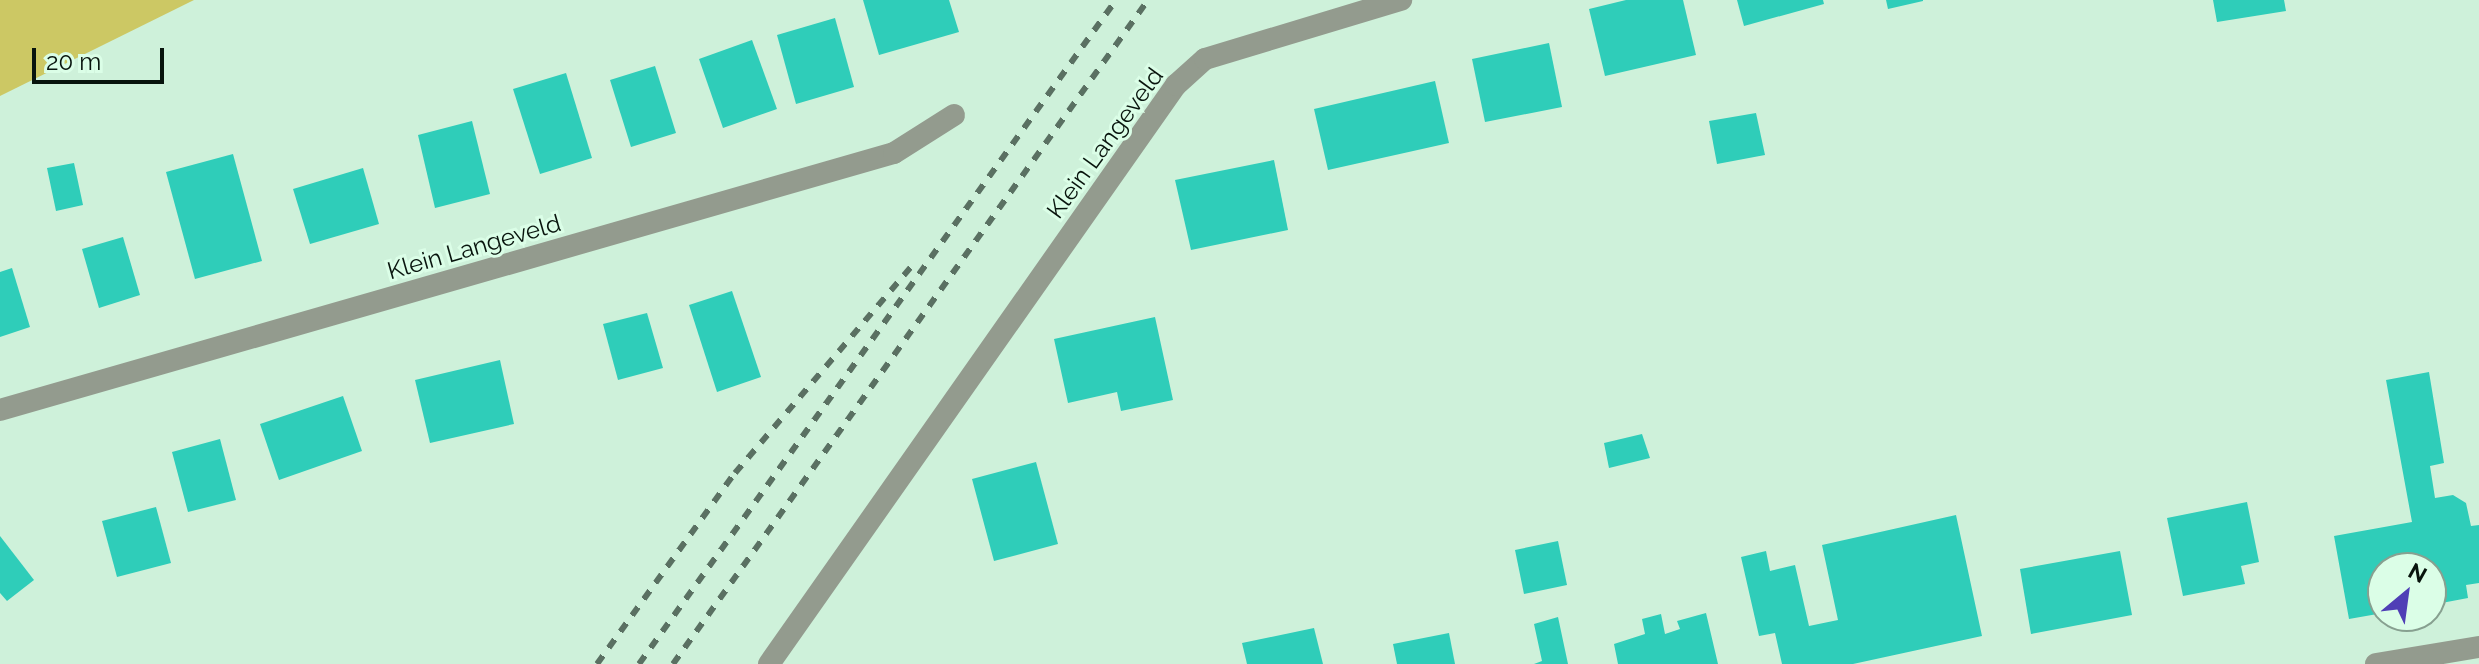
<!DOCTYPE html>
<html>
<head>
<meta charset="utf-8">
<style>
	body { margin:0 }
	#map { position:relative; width:2479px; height:664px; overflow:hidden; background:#cef1da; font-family:Raleway,sans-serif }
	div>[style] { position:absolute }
	.green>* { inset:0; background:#ccc864 }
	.building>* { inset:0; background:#2fcdb9 }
	.minor>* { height:22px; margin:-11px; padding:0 11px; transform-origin:11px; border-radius:11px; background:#939b8e }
	.tertiary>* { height:22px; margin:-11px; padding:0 11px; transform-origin:11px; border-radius:11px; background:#939b8e }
	.rail>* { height:6px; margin-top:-3px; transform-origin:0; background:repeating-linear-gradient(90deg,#5a7062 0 10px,transparent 0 20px) }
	span { translate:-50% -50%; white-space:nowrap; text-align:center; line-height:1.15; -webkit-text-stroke:6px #dbfee7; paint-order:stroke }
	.street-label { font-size:24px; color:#08140d }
	.north { position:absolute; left:2367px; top:552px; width:80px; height:80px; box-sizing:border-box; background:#dbfee7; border:2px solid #87a090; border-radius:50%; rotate:29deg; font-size:22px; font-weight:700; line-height:32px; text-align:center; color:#08140d }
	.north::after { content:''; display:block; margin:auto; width:28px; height:36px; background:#4f3fb6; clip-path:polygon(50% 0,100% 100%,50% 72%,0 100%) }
	.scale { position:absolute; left:32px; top:48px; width:132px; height:36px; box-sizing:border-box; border:4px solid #08140d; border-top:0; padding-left:10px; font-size:24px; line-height:28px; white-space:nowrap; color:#08140d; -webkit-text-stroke:6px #dbfee7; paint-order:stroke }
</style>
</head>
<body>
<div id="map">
	<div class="green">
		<div style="clip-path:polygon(0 0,194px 0,0 96px)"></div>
	</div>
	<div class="building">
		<div style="clip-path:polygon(863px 0,949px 0,959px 32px,879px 55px)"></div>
		<div style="clip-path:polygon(1626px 0,1683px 0,1696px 55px,1605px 76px,1589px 9px)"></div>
		<div style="clip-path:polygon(1737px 0,1823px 0,1824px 4px,1744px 26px)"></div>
		<div style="clip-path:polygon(1886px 0,1923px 0,1923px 1px,1888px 9px)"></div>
		<div style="clip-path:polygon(2213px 0,2284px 0,2286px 11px,2217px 22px)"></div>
		<div style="clip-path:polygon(835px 18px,854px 87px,796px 104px,777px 35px)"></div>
		<div style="clip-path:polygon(752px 40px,777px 109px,723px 128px,699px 59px)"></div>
		<div style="clip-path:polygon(1549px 43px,1562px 107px,1485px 122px,1472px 59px)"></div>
		<div style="clip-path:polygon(655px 66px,676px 133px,631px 147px,610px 80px)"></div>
		<div style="clip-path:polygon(566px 73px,592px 158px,540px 174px,513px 89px)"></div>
		<div style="clip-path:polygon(1435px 81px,1449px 143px,1328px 170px,1314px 109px)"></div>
		<div style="clip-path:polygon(1756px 113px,1765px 155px,1717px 164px,1709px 121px)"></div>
		<div style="clip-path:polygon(472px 121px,490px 194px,435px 208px,418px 135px)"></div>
		<div style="clip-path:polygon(233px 154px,262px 261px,195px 279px,166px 172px)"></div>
		<div style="clip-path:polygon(1274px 160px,1288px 230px,1191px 250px,1175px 180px)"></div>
		<div style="clip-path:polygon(74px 163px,83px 205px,56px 211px,47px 168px)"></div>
		<div style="clip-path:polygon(363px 168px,379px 224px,310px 244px,293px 189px)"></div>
		<div style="clip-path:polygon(123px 237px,140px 295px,99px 308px,82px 249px)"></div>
		<div style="clip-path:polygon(12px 268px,30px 327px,0 337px,0 272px)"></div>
		<div style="clip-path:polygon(732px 291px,761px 377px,717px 392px,689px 305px)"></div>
		<div style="clip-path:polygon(647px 313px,663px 368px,618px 380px,603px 324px)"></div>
		<div style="clip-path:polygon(1155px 317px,1173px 400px,1121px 411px,1117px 392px,1068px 403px,1054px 339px)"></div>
		<div style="clip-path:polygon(500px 360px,514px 424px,430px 443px,415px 380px)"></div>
		<div style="clip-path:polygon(2429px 372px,2444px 463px,2430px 466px,2435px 498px,2453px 495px,2466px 503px,2471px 526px,2479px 525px,2479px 583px,2466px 585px,2468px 598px,2431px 605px,2431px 568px,2383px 568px,2383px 613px,2349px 619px,2334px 536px,2412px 522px,2386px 380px)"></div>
		<div style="clip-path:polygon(343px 396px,362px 451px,279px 480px,260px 424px)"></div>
		<div style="clip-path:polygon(1642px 434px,1650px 458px,1609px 468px,1604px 443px)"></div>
		<div style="clip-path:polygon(220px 439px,236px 500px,188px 512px,172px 452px)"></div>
		<div style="clip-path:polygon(1036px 462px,1058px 544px,994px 561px,972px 479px)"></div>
		<div style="clip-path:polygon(2247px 502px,2259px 562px,2241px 566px,2245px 584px,2183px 596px,2167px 518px)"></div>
		<div style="clip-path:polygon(156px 507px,171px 563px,117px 577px,102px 521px)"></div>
		<div style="clip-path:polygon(1956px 515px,1982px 636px,1853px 664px,1782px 664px,1775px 633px,1759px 636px,1741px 557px,1766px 551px,1770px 571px,1795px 565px,1809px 626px,1838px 620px,1822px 545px)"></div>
		<div style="clip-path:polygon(0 536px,34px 580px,7px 601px,0 593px)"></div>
		<div style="clip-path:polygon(1558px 541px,1567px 585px,1524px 594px,1515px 550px)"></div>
		<div style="clip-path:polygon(2120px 551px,2132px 615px,2031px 634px,2020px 569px)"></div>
		<div style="clip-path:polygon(1706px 613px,1718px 664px,1618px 664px,1614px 644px,1645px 634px,1642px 619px,1661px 614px,1665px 634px,1680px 629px,1677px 621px)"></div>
		<div style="clip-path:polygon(1558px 617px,1568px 664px,1534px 664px,1542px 661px,1534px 624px)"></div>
		<div style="clip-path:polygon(1314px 628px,1323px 664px,1247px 664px,1242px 643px)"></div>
		<div style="clip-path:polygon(1449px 633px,1455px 664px,1397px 664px,1393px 644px)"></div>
	</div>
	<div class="minor">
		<div style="left:0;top:410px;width:930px;rotate:-16.04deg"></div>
		<div style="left:894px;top:153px;width:71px;rotate:-32.3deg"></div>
		<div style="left:769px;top:664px;width:708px;rotate:-54.9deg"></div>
		<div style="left:1176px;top:85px;width:39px;rotate:-42deg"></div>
		<div style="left:1205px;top:59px;width:205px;rotate:-16.8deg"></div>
	</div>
	<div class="tertiary">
		<div style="left:2376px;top:664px;width:104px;rotate:-9.4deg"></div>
	</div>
	<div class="rail">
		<div style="left:597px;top:664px;width:236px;rotate:-54.2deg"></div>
		<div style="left:735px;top:473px;width:272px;rotate:-49.5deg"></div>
		<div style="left:639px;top:664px;width:818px;rotate:-54.31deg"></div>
		<div style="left:673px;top:664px;width:816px;rotate:-54.42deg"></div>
	</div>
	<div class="street-label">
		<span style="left:1105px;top:143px;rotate:-54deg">Klein Langeveld</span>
		<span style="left:474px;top:247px;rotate:-16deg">Klein Langeveld</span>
	</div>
	<div class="north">N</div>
	<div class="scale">20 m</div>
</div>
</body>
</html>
